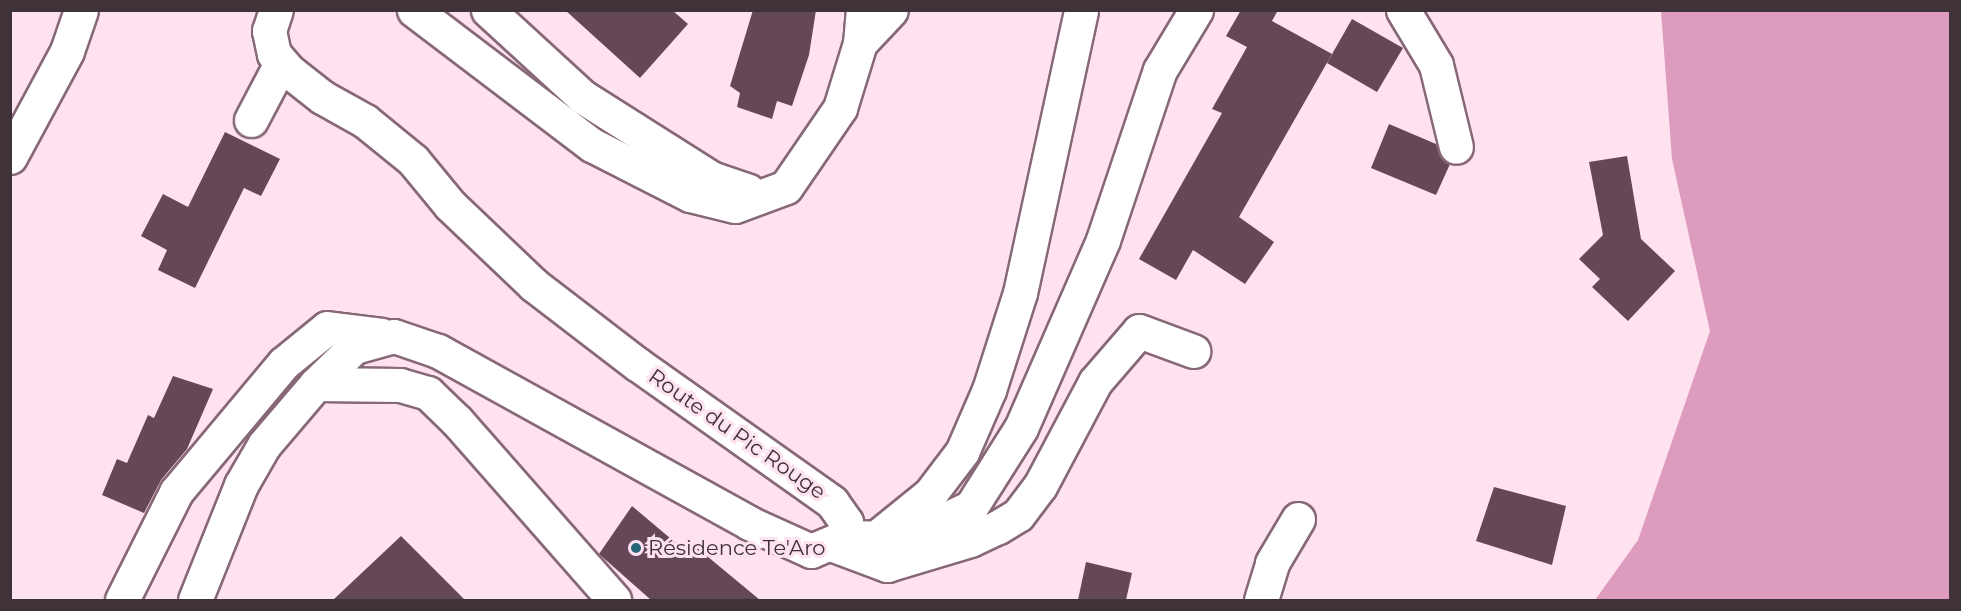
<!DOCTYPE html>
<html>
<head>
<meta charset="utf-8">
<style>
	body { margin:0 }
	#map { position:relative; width:1961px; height:611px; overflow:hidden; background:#fee2f0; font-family:Montserrat,sans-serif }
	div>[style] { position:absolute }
	.forest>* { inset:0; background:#dd9bbe }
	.building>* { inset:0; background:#644857 }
	.roads { filter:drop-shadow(2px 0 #876878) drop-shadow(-2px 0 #876878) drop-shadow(0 2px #876878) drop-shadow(0 -2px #876878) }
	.minor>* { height:33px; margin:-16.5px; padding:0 16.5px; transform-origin:16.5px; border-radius:16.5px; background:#fff }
	.dots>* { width:16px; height:16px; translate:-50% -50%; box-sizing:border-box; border:3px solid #fee2f0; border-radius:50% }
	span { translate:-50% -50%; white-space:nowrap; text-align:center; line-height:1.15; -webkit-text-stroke:6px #fee2f0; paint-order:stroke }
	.street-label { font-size:21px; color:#3f3239 }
	.poi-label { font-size:21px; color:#3f3239 }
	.left { translate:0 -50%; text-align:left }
	.frame { position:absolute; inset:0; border:12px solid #3f3239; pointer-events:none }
</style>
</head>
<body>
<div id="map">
	<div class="forest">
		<div style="clip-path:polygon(1661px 11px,1950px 11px,1950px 600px,1595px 600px,1638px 540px,1710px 331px,1672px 159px)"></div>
	</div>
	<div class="building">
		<div style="clip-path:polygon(565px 10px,672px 10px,688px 24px,640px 78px)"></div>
		<div style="clip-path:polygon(753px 10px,816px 10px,809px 55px,792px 106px,777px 101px,772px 119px,737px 107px,740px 93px,730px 86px)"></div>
		<div style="clip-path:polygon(1241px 10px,1278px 10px,1272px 21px,1332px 54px,1239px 217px,1274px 242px,1245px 284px,1193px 250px,1176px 280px,1139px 259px,1222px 113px,1212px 109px,1247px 47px,1226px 36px)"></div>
		<div style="clip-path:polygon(1352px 19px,1403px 48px,1377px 92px,1327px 63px)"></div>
		<div style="clip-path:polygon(1389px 124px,1436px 144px,1442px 159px,1450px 164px,1436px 195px,1371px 168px)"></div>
		<div style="clip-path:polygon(225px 132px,280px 159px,261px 196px,244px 188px,195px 288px,158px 270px,167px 250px,141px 236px,163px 194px,188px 207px)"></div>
		<div style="clip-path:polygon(1627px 156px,1641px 239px,1675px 271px,1628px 321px,1592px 287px,1600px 279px,1579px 259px,1603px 235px,1589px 162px)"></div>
		<div style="clip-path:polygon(173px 376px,213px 389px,187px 449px,161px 480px,144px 513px,102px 495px,117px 459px,127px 463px,148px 415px,154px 418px)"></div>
		<div style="clip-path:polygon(1494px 487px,1566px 506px,1552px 565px,1476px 541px)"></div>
		<div style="clip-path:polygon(632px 506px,683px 549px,690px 542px,760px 600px,651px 600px,599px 554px)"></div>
		<div style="clip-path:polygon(401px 536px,465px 600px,333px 600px)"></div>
		<div style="clip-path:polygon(1086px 562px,1132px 573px,1126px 600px,1078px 600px)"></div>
	</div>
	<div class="roads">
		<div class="minor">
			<div style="left:414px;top:10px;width:223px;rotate:37.2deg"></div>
			<div style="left:592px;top:145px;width:110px;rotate:27deg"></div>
			<div style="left:690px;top:195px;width:46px;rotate:13.7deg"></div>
			<div style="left:735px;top:206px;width:54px;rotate:-20.4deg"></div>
			<div style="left:786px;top:187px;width:96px;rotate:-55.6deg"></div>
			<div style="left:840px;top:108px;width:68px;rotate:-72.9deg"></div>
			<div style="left:860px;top:43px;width:33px;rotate:-85deg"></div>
			<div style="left:488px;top:10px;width:129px;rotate:42.5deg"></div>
			<div style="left:583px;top:97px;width:151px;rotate:32.3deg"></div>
			<div style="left:711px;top:178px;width:39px;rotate:19deg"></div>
			<div style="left:1403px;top:10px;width:64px;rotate:59deg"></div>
			<div style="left:1436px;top:65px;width:84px;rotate:76.3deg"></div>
			<div style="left:860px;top:43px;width:45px;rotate:-46.8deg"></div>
			<div style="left:251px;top:120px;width:64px;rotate:-62.2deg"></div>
			<div style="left:10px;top:157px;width:120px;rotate:-61.7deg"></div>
			<div style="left:67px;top:51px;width:43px;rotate:-71.1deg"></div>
			<div style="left:316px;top:384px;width:84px;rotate:0.7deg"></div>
			<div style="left:400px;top:385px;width:29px;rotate:16deg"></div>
			<div style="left:428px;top:393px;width:40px;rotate:44deg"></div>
			<div style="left:457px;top:421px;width:238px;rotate:48.7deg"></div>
			<div style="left:878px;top:536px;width:67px;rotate:-38.9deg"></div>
			<div style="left:930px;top:494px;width:53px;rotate:-52.7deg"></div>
			<div style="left:962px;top:452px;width:68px;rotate:-66.5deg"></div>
			<div style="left:989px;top:390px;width:102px;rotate:-72.3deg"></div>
			<div style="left:1020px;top:293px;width:289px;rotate:-77.8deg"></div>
			<div style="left:844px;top:537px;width:50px;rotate:1.1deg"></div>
			<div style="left:894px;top:538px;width:20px;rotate:-11deg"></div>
			<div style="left:914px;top:534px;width:63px;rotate:-25.3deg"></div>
			<div style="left:971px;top:507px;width:93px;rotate:-57.7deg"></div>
			<div style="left:1021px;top:428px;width:205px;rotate:-66.4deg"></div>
			<div style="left:1103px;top:240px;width:179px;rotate:-71.5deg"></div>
			<div style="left:1160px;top:70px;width:70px;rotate:-59deg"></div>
			<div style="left:831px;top:544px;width:60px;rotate:20.6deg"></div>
			<div style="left:887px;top:565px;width:87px;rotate:-16.8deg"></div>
			<div style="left:970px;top:540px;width:31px;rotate:-25deg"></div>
			<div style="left:998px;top:527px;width:23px;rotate:-31deg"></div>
			<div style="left:1018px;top:515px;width:36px;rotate:-53deg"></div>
			<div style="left:1040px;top:486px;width:118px;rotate:-62.1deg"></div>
			<div style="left:1095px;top:382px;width:67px;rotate:-49.2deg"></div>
			<div style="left:1139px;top:331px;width:58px;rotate:20.3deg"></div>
			<div style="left:122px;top:600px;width:121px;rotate:-63.4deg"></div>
			<div style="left:176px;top:492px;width:168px;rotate:-50.1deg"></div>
			<div style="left:284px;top:363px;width:55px;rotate:-39.1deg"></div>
			<div style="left:327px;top:328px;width:55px;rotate:7.3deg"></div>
			<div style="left:195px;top:600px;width:124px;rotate:-68.2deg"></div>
			<div style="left:241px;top:485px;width:46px;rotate:-60.1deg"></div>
			<div style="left:264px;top:445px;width:80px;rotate:-49.6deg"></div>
			<div style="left:316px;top:384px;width:53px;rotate:-44.2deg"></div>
			<div style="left:354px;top:347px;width:41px;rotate:-15.4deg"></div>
			<div style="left:394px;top:336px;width:46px;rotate:18.8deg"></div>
			<div style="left:438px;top:351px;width:355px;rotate:28.9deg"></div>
			<div style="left:749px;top:523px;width:68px;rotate:24.3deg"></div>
			<div style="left:811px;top:551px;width:36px;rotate:-23deg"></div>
			<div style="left:844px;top:537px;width:15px;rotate:-82deg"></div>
			<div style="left:846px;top:522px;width:24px;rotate:-125deg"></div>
			<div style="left:832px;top:502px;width:239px;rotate:-144.7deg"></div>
			<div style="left:637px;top:364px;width:130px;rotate:-142.5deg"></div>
			<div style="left:534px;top:285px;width:116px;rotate:-136.4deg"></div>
			<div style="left:450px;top:205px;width:58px;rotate:-129.4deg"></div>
			<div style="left:413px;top:160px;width:62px;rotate:-140.9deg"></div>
			<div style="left:365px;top:121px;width:49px;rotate:-150.8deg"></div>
			<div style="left:322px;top:97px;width:42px;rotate:-141.8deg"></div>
			<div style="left:289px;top:71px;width:23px;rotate:-131deg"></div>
			<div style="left:274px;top:54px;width:24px;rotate:-102deg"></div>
			<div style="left:269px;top:31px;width:22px;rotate:-72deg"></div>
			<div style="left:1261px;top:600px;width:39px;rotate:-73deg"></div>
			<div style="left:1272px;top:563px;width:51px;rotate:-59.4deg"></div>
		</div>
	</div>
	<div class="dots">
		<div style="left:636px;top:548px;background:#246579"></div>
	</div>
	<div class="street-label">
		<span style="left:737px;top:434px;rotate:35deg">Route du Pic Rouge</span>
	</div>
	<div class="poi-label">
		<span class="left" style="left:648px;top:548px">Résidence Te'Aro</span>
	</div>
	<div class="frame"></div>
</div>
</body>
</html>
